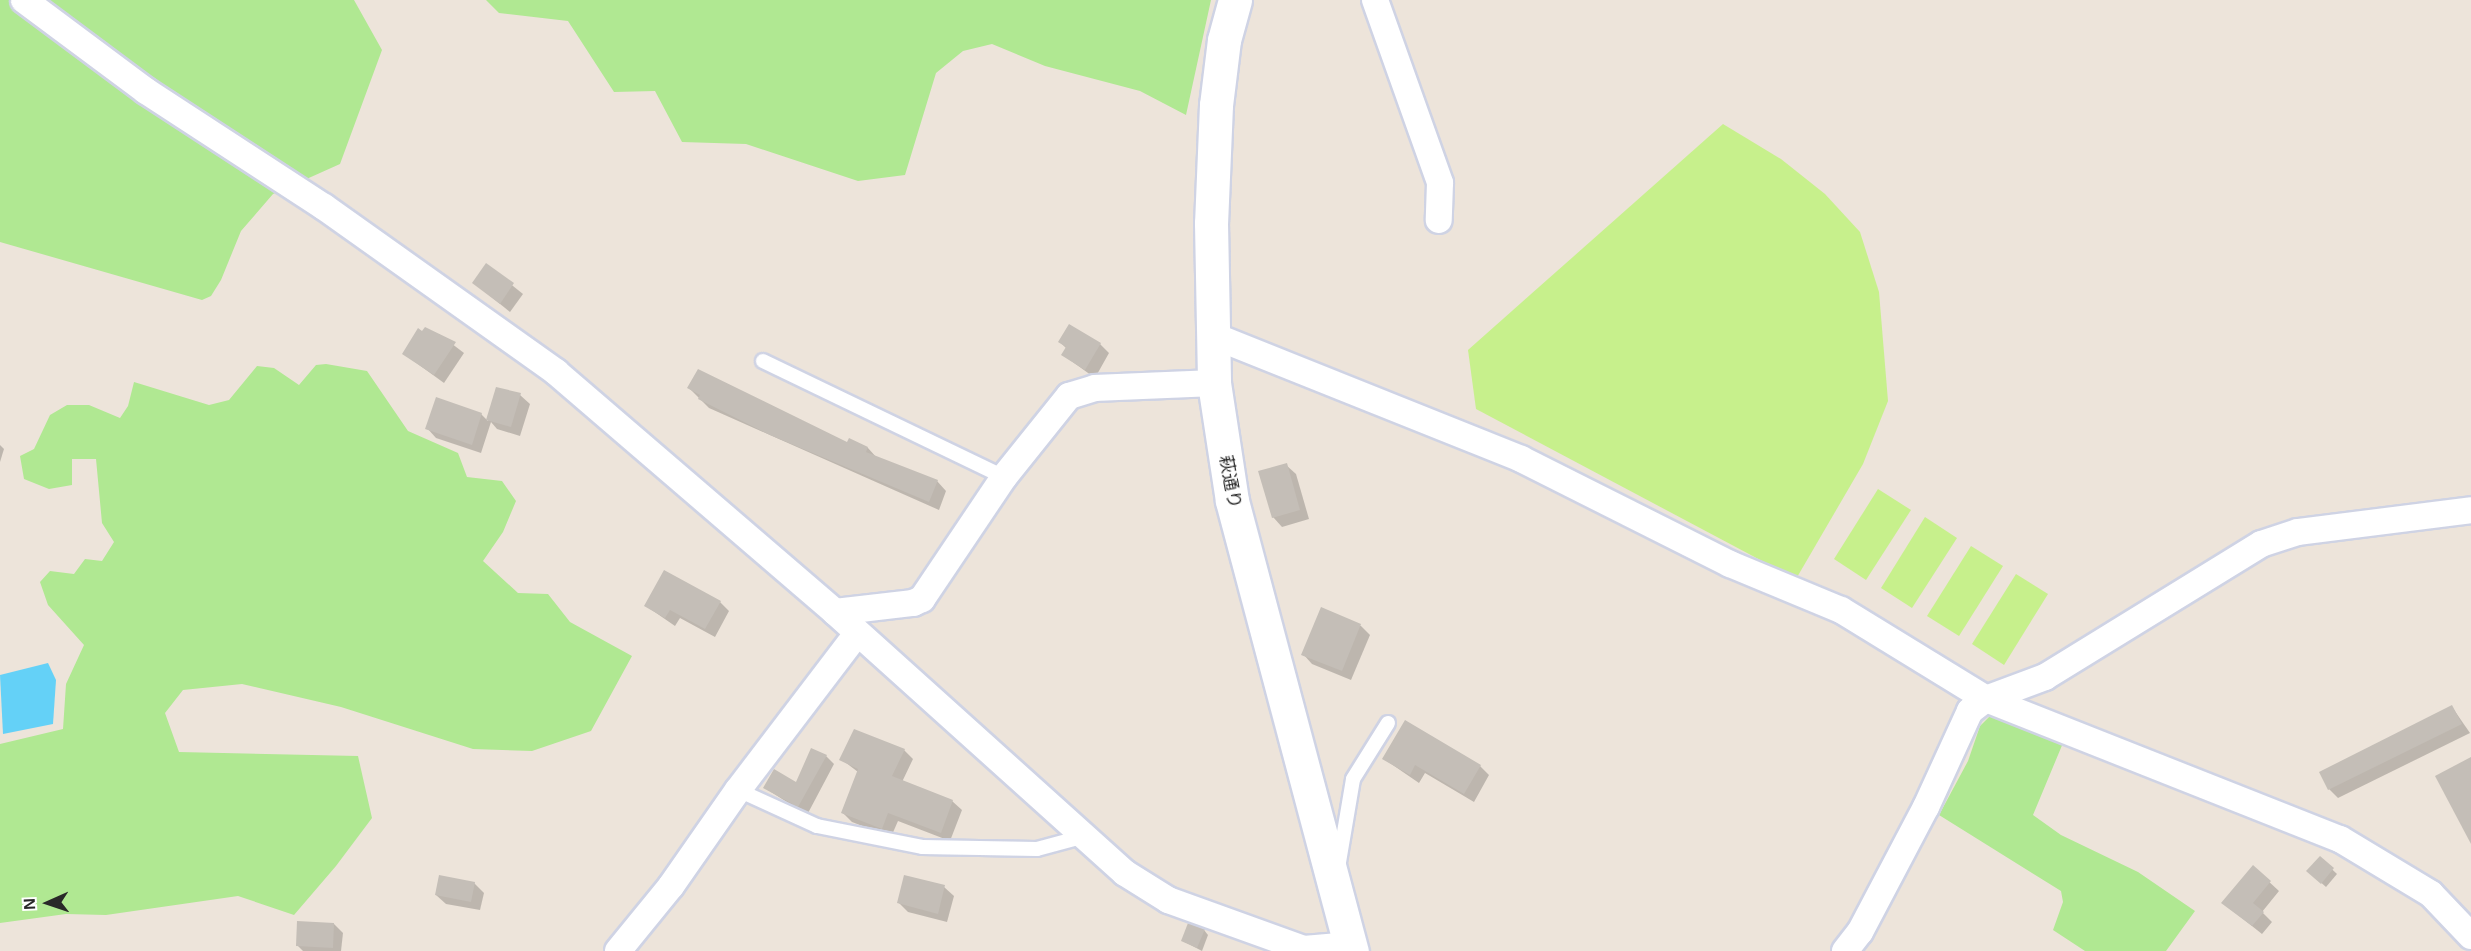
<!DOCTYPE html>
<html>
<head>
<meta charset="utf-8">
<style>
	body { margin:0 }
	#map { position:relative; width:2471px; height:951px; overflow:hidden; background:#ede4da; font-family:Helvetica,"Noto Sans JP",sans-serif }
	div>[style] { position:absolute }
	.green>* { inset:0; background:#b0e892 }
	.pitch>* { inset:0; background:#c7f08c }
	.water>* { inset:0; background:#64d1f7 }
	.shadow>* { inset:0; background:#0003 }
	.building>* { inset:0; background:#c4beb7 }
	.roads { filter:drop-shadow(2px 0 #cfd3e4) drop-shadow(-2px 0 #cfd3e4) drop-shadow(0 2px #cfd3e4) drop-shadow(0 -2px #cfd3e4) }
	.lane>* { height:14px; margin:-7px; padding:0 7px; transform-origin:7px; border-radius:7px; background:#fff }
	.street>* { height:26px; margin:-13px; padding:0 13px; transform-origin:13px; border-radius:13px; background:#fff }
	.secondary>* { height:33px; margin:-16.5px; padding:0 16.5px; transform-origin:16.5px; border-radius:16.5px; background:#fff }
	span { translate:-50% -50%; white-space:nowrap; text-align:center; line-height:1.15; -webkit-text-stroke:5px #fff; paint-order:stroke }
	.street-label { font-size:18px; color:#292929 }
	.north { position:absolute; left:18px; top:873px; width:60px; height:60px; -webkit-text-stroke:4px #fff; paint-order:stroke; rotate:267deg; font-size:16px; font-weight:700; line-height:24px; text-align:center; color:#292929 }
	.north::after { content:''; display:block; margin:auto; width:21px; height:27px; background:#292929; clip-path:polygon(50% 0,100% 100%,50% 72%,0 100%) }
</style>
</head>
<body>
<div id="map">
	<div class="green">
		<div style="clip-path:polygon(0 0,354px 0,382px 50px,340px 164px,273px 194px,241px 231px,221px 280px,211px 296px,202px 300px,0 242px)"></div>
		<div style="clip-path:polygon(486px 0,1211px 0,1186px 115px,1140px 91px,1045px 66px,992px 44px,963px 51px,936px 73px,905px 175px,858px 181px,746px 144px,682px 142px,655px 91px,614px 92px,568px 21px,499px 13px)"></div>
		<div style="clip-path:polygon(326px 364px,367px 371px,408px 431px,458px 453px,467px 477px,502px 481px,516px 501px,503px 532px,483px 561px,518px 593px,548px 594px,570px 622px,632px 656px,591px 731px,532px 751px,473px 749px,341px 707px,242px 684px,183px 690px,165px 713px,179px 752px,358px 756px,372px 818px,336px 866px,294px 915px,238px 896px,106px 915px,66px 914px,0 923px,0 744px,63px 729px,66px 684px,84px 645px,48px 605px,40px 582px,50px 571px,74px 574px,85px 559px,102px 561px,114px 542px,102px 523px,96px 459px,72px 459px,72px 485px,49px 489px,24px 479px,20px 456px,34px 449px,50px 415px,67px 405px,89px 405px,120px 418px,128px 406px,134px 382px,209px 405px,229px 400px,257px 366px,274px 368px,299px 385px,316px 365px)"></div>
		<div style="clip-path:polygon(1990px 716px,2063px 743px,2033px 815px,2061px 835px,2138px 872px,2195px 911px,2166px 951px,2085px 951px,2053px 930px,2063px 902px,2061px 891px,1939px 815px,1968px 761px,1980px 726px)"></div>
	</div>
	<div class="pitch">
		<div style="clip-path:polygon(1723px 124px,1781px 159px,1825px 194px,1860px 232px,1879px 292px,1888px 401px,1863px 464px,1796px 579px,1476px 409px,1468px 350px)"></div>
		<div style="clip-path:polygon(1878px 489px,1911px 510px,1866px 580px,1834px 559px)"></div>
		<div style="clip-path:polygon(1925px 517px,1957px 538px,1912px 608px,1881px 588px)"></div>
		<div style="clip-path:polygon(1971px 546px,2003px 566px,1959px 636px,1927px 616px)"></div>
		<div style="clip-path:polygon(2016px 574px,2048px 594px,2004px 665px,1972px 644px)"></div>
	</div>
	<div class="water">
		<div style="clip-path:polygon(48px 663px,56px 680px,53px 724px,3px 734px,0 675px)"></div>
	</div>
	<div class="shadow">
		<div style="clip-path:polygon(487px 265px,523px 294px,510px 312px,474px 283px)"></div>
		<div style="clip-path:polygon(439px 334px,464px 353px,444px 383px,404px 354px)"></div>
		<div style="clip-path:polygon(1060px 342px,1100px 344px,1109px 353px,1095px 378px,1063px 355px,1067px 349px)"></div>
		<div style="clip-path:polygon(689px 388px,848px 444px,849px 440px,868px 448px,877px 458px,937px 481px,946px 491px,939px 510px,709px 408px)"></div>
		<div style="clip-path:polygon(497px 389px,520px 395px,530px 404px,520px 436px,497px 429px,491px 422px,481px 453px,436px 438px,427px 428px,481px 414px,488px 421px)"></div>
		<div style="clip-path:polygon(0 445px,4px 449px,0 462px)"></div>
		<div style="clip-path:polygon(1286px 465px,1296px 474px,1309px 519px,1282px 527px,1273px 517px)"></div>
		<div style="clip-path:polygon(720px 602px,729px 611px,715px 637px,680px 618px,675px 626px,646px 606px)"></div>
		<div style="clip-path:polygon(1322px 609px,1361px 626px,1370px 635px,1351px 680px,1312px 664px,1303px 654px)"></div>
		<div style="clip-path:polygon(2452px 707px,2470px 733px,2338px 798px,2329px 789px)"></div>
		<div style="clip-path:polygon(904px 750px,913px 759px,902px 782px,952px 801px,962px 810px,950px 841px,898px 821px,891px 837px,852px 822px,842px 812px,858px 772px,841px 759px)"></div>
		<div style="clip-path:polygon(826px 756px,834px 764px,807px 815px,765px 788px,796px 784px)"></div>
		<div style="clip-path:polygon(1384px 759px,1480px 766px,1489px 775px,1474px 802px,1425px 773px,1419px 783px)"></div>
		<div style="clip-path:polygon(2320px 858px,2337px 874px,2326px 887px,2308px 871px)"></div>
		<div style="clip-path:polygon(2253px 867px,2279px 891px,2262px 912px,2272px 922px,2262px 934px,2223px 903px)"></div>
		<div style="clip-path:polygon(474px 883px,484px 893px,480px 910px,446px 904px,436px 895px)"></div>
		<div style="clip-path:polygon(944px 887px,954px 896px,947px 922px,908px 912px,899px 903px)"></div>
		<div style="clip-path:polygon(334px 924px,343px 933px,341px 951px,303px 951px,297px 945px)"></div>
		<div style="clip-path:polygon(1204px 930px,1208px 935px,1202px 951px,1183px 941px)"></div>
	</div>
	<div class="building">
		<div style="clip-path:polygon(486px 263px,514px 283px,500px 304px,472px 283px)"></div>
		<div style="clip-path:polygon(1069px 324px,1101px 343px,1085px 370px,1061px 355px,1066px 347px,1058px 342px)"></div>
		<div style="clip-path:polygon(425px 327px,456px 342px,434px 375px,402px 354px,418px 328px,422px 331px)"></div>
		<div style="clip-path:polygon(698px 369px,847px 442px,849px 438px,868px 447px,866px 452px,938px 480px,929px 502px,770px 435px,698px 399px,700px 395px,687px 388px)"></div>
		<div style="clip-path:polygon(496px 387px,521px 393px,511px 427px,486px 420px)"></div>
		<div style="clip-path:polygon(436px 397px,482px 413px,472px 445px,425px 429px)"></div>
		<div style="clip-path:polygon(1287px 463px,1300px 510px,1272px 518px,1258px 471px)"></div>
		<div style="clip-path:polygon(664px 570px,721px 601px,705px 629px,670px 610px,665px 618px,644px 606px)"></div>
		<div style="clip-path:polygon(1321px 607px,1361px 624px,1342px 671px,1301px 655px)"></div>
		<div style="clip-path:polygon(2452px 705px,2462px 724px,2328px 790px,2319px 772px)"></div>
		<div style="clip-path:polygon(1405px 720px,1481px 765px,1464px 794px,1415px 765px,1410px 775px,1382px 759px)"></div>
		<div style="clip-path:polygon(854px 729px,905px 749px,892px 776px,953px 800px,941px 833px,888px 813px,882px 829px,841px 813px,858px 769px,839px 760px)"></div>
		<div style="clip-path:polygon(811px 748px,827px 755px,798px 807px,763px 788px,774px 769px,796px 782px)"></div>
		<div style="clip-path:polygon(2471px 757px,2471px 844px,2435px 776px)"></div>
		<div style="clip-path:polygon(2320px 856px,2334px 868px,2321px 884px,2306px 871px)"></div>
		<div style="clip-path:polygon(2253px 865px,2271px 881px,2253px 903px,2264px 912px,2252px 926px,2221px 903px)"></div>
		<div style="clip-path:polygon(439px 875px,475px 882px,471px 902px,435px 895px)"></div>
		<div style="clip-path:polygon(904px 875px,945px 885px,938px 914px,897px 903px)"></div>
		<div style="clip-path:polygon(297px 921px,334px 923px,333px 948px,296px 946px)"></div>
		<div style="clip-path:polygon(1188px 923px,1205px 929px,1197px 948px,1181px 941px)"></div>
	</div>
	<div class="roads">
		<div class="lane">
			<div style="left:763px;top:361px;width:267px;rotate:25.7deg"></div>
			<div style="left:738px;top:790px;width:87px;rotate:24.5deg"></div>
			<div style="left:817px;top:826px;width:107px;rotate:11.3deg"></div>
			<div style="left:922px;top:847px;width:115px;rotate:1deg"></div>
			<div style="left:1037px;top:849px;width:50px;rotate:-15.2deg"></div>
			<div style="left:1338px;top:868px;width:90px;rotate:-80.4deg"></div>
			<div style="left:1353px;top:779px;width:66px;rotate:-58deg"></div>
		</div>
		<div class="street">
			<div style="left:24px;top:0;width:152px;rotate:36.7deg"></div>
			<div style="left:146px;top:91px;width:212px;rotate:33.1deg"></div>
			<div style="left:324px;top:207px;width:285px;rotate:35.4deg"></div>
			<div style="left:556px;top:372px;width:368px;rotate:40.7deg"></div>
			<div style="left:835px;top:612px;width:390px;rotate:42deg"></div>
			<div style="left:1125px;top:873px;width:51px;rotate:32.1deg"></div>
			<div style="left:1168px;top:900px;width:145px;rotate:19.8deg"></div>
			<div style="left:1304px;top:949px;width:47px;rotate:-4.9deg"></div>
			<div style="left:1375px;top:0;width:194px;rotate:70.4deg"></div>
			<div style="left:1440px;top:183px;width:37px;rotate:92deg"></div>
			<div style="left:1214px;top:336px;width:331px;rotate:21.8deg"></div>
			<div style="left:1521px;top:459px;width:234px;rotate:26.7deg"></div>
			<div style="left:1730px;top:564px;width:120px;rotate:22.5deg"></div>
			<div style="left:1841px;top:610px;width:170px;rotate:31.5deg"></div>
			<div style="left:1986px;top:699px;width:381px;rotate:21.6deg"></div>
			<div style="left:2340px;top:839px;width:106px;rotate:31.1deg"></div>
			<div style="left:2431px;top:894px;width:58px;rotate:46.4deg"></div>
			<div style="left:835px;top:612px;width:79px;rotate:-6.6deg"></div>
			<div style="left:913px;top:603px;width:10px;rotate:-24deg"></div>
			<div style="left:922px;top:599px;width:147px;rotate:-56.1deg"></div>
			<div style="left:1004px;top:477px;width:104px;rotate:-51.3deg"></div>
			<div style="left:1069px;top:396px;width:27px;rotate:-17deg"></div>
			<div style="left:1095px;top:388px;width:119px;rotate:-2.4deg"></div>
			<div style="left:618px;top:951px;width:84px;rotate:-50.8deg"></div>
			<div style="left:671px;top:886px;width:117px;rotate:-55.1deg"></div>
			<div style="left:738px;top:790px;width:196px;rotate:-52.7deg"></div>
			<div style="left:1845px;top:951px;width:24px;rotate:-52deg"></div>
			<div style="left:1860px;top:932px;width:141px;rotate:-62.2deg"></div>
			<div style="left:1926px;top:807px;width:106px;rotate:-65.4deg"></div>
			<div style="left:1970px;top:711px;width:20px;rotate:-37deg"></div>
			<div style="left:1986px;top:699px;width:63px;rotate:-20.4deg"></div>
			<div style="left:2045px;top:677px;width:254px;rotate:-31.6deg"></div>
			<div style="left:2261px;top:544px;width:39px;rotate:-18deg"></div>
			<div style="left:2298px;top:532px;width:174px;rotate:-7.2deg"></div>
		</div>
		<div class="secondary">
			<div style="left:1235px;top:0;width:41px;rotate:105.4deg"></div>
			<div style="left:1224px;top:40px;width:65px;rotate:97deg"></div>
			<div style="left:1216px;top:105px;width:118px;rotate:92.4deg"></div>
			<div style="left:1211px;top:223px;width:160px;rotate:88.9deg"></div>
			<div style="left:1214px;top:383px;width:119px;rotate:81.3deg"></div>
			<div style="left:1232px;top:501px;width:466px;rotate:75.1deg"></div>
		</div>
	</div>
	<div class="street-label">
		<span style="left:1230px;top:482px;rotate:79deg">萩通り</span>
	</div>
	<div class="north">N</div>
</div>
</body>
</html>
